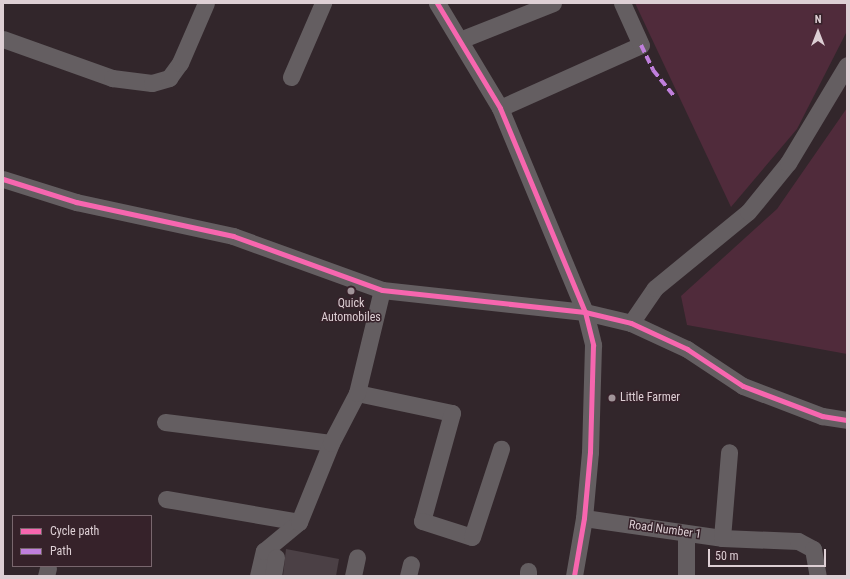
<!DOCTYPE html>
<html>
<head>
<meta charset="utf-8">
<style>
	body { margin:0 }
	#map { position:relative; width:850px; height:579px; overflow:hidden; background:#32262b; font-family:"Roboto Condensed",sans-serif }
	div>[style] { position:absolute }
	.green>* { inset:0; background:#502b3b }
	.building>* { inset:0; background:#4b4045 }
	.minor>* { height:17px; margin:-8.5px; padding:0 8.5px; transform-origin:8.5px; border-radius:8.5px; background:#645e61 }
	.quiet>* { height:4px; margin-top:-2px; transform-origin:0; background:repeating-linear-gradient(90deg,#c07fdc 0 8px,transparent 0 12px) }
	.cycleway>* { height:5px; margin:-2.5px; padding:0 2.5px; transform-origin:2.5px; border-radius:2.5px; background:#f766af }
	.dots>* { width:11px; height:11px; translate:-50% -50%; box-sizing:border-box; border:2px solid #36222a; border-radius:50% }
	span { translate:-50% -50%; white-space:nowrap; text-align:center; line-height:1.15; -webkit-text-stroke:3px #36222a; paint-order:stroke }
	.poi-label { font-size:12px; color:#ddcfd4 }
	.left { translate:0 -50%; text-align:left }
	.street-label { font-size:12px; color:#ddcfd4 }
	.frame { position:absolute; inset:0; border:4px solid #ddcfd4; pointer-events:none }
	.legend { position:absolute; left:12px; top:515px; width:140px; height:52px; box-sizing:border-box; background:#36222a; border:1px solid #79676e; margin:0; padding:5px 7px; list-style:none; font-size:12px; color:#ddcfd4 }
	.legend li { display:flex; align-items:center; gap:8px; height:20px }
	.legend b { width:20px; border:1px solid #79676e }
	.north { position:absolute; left:798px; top:12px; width:40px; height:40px; -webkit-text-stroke:3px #36222a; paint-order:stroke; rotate:0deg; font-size:11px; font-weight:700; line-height:16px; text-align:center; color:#ddcfd4 }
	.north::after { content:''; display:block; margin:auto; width:14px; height:18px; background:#ddcfd4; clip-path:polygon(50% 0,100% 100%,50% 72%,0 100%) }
	.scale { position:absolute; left:708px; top:549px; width:118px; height:18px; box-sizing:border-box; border:2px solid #ddcfd4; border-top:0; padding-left:5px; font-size:12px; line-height:14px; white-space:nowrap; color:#ddcfd4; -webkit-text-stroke:3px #36222a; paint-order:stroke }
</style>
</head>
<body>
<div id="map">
	<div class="green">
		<div style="clip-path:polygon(635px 3px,847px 3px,847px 31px,797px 129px,731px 207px)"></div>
		<div style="clip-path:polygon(847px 108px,847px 354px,687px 325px,681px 296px,777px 209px)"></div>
	</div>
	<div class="building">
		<div style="clip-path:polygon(286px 549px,339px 559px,336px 576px,283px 576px)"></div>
	</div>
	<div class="minor">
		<div style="left:437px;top:3px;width:122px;rotate:59deg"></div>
		<div style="left:500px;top:108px;width:221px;rotate:67.4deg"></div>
		<div style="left:585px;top:312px;width:34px;rotate:76deg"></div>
		<div style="left:593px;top:345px;width:107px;rotate:91.6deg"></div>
		<div style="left:590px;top:452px;width:66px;rotate:95.2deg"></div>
		<div style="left:584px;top:518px;width:59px;rotate:99.8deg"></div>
		<div style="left:3px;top:39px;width:116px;rotate:19.7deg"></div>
		<div style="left:112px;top:78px;width:40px;rotate:7.1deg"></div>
		<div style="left:152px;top:83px;width:18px;rotate:-16deg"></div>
		<div style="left:169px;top:78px;width:19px;rotate:-54deg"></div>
		<div style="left:180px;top:63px;width:65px;rotate:-66.6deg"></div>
		<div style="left:460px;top:40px;width:100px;rotate:-21.7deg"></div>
		<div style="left:291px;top:77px;width:81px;rotate:-66.6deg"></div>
		<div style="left:500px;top:108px;width:154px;rotate:-24.1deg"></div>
		<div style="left:641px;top:45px;width:46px;rotate:-114.3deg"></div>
		<div style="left:3px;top:179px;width:77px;rotate:17.5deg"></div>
		<div style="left:76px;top:202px;width:161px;rotate:12.2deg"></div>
		<div style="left:233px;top:236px;width:158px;rotate:19.9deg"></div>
		<div style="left:382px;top:290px;width:204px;rotate:6.2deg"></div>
		<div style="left:585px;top:312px;width:47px;rotate:13.4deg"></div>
		<div style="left:631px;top:323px;width:62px;rotate:24.9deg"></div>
		<div style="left:687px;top:349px;width:67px;rotate:33.5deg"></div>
		<div style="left:743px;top:386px;width:85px;rotate:20.8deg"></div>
		<div style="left:822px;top:416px;width:25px;rotate:9deg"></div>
		<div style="left:631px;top:323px;width:42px;rotate:-55.6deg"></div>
		<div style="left:655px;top:288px;width:120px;rotate:-39.3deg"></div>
		<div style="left:748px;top:212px;width:63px;rotate:-50.8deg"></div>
		<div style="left:788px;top:163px;width:114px;rotate:-59deg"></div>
		<div style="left:357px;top:393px;width:97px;rotate:11.9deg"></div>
		<div style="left:452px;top:413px;width:112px;rotate:105.5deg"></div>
		<div style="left:422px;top:521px;width:52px;rotate:17.7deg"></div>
		<div style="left:472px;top:537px;width:93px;rotate:-71.8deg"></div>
		<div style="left:165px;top:422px;width:167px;rotate:7.2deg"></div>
		<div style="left:166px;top:499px;width:135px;rotate:9.8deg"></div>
		<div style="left:584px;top:518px;width:139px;rotate:8.2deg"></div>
		<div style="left:722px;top:538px;width:76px;rotate:2.3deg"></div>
		<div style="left:798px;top:541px;width:17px;rotate:28deg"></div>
		<div style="left:813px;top:549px;width:27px;rotate:80deg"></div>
		<div style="left:686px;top:533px;width:43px;rotate:90deg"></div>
		<div style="left:722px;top:538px;width:86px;rotate:-85.3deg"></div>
		<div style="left:528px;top:571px;width:5px;rotate:90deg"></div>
		<div style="left:46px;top:576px;width:8px;rotate:-76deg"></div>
		<div style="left:258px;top:576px;width:26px;rotate:-77deg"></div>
		<div style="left:264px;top:551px;width:45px;rotate:-39.6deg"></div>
		<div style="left:299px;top:522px;width:85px;rotate:-67.9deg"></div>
		<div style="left:331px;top:443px;width:56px;rotate:-62.5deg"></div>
		<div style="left:357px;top:393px;width:106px;rotate:-76.4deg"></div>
		<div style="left:273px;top:576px;width:19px;rotate:-81deg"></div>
		<div style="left:353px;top:576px;width:19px;rotate:-78deg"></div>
		<div style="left:408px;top:576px;width:12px;rotate:-76deg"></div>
	</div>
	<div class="quiet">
		<div style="left:641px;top:45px;width:28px;rotate:64deg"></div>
		<div style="left:653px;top:70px;width:35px;rotate:51deg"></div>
	</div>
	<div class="cycleway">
		<div style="left:437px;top:3px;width:122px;rotate:59deg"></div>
		<div style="left:500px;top:108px;width:221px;rotate:67.4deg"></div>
		<div style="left:585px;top:312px;width:34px;rotate:76deg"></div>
		<div style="left:593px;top:345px;width:107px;rotate:91.6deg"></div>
		<div style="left:590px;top:452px;width:66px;rotate:95.2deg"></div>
		<div style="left:584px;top:518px;width:59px;rotate:99.8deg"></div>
		<div style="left:3px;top:179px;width:77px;rotate:17.5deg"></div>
		<div style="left:76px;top:202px;width:161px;rotate:12.2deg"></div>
		<div style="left:233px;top:236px;width:158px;rotate:19.9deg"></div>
		<div style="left:382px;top:290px;width:204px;rotate:6.2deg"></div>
		<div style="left:585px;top:312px;width:47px;rotate:13.4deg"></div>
		<div style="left:631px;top:323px;width:62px;rotate:24.9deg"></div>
		<div style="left:687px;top:349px;width:67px;rotate:33.5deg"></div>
		<div style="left:743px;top:386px;width:85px;rotate:20.8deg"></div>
		<div style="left:822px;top:416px;width:25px;rotate:9deg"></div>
	</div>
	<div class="dots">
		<div style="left:351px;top:291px;background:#a19499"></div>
		<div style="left:612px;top:398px;background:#a19499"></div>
	</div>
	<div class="poi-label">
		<span style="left:351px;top:311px">Quick<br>Automobiles</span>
		<span class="left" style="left:620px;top:398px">Little Farmer</span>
	</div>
	<div class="street-label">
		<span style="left:665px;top:530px;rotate:8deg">Road Number 1</span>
	</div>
	<div class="frame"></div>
	<ul class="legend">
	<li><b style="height:5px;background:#f766af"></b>Cycle path</li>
	<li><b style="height:5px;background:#c07fdc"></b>Path</li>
	</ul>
	<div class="north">N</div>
	<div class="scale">50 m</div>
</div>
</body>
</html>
